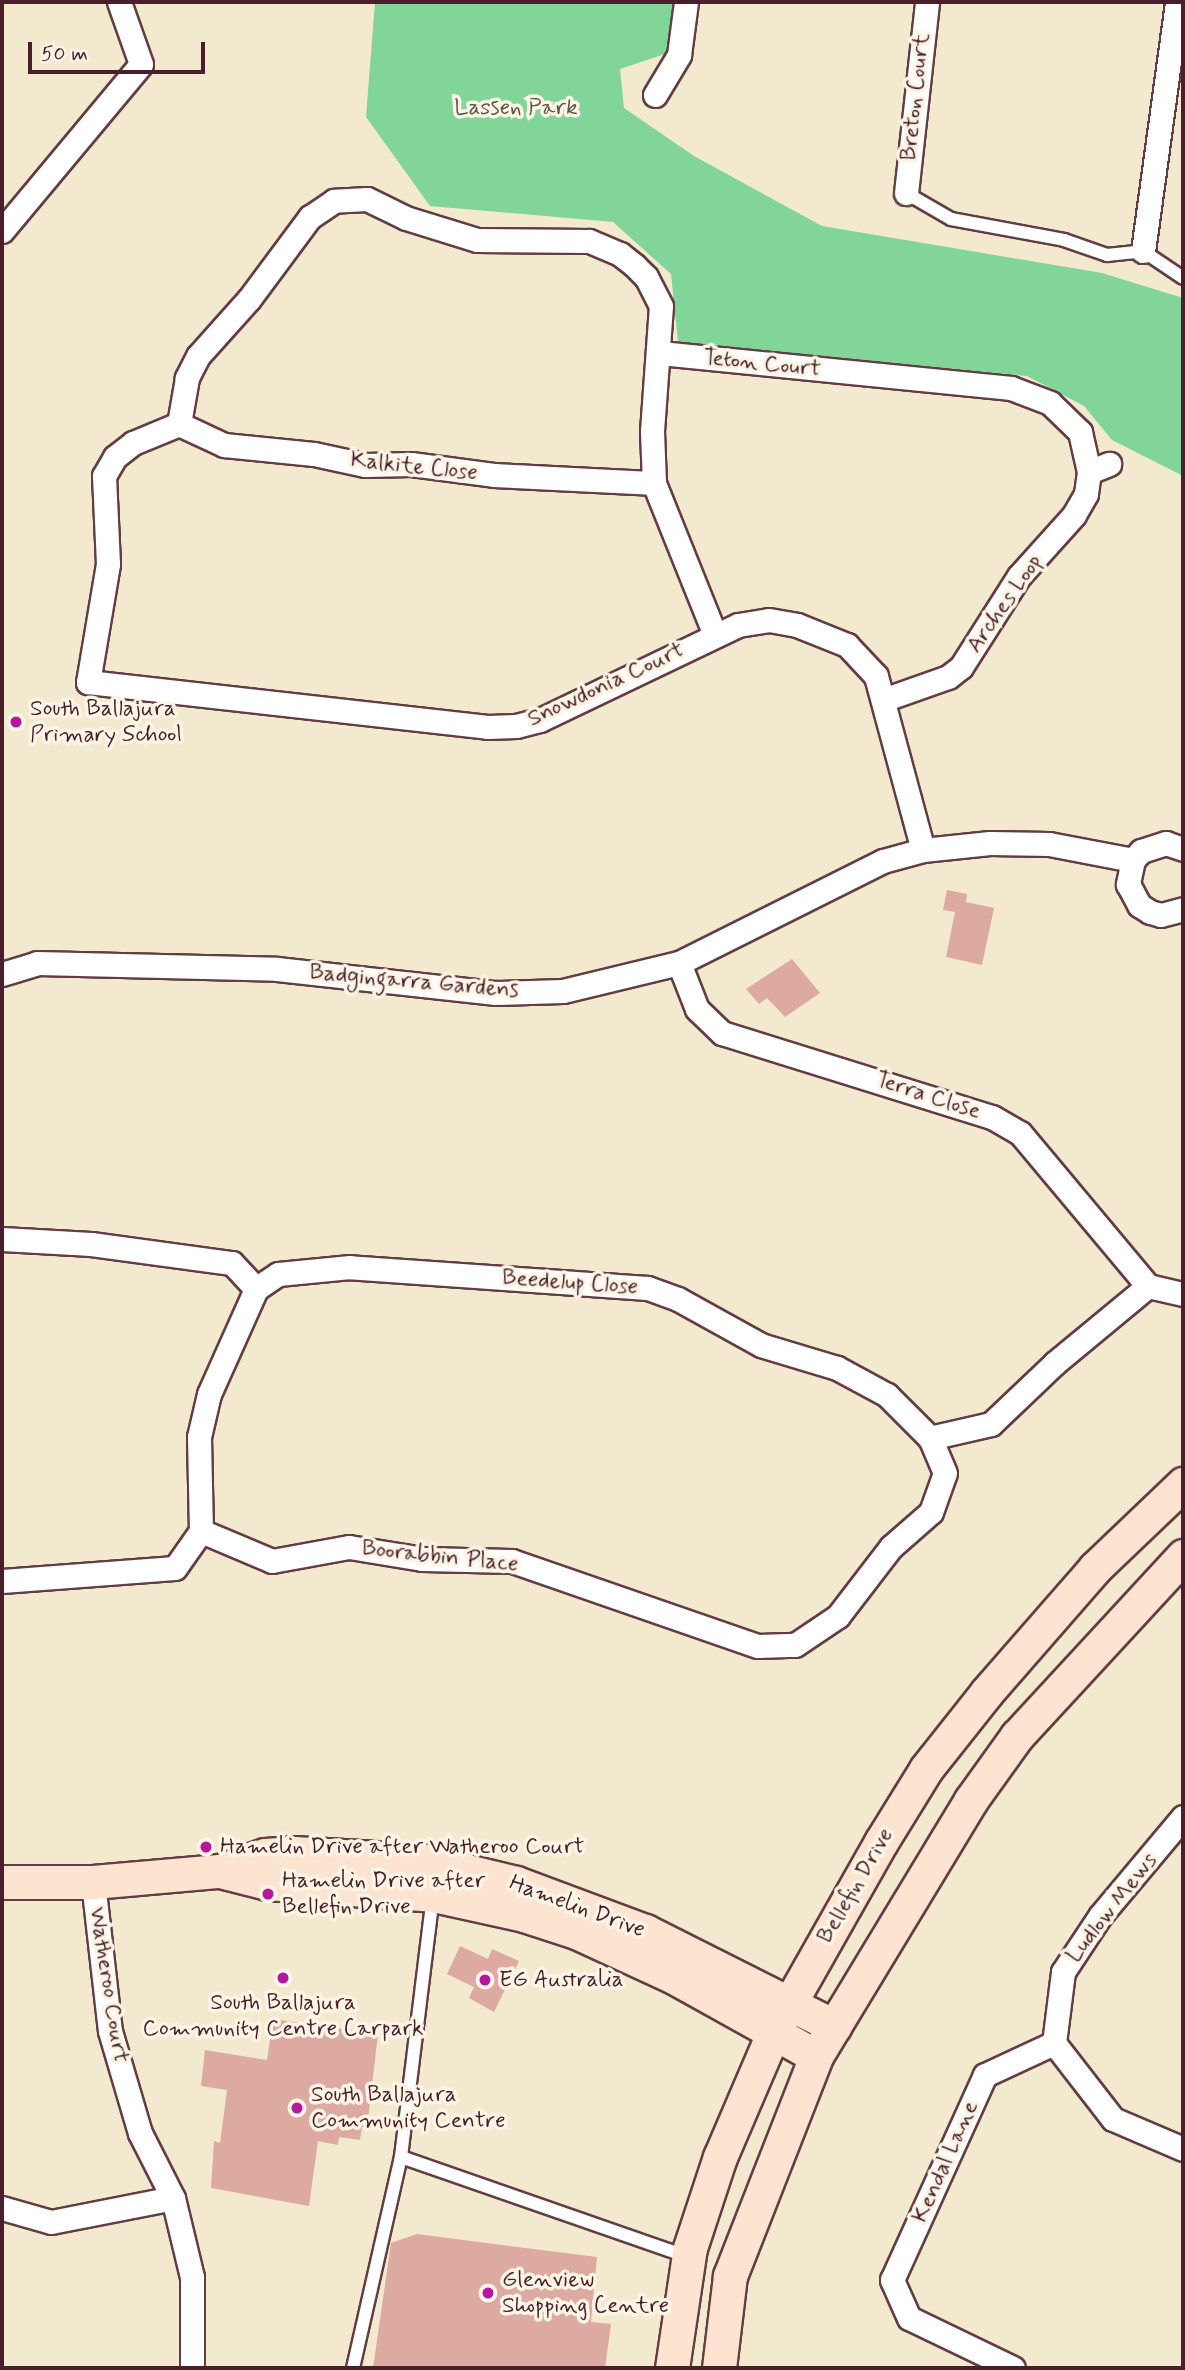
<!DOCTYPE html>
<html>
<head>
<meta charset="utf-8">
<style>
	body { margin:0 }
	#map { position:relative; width:1185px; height:2370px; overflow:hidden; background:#f3e9ce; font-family:Mynerve,sans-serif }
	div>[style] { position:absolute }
	.green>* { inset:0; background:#81d598 }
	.building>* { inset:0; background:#ddaaa2 }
	.roads { filter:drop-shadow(2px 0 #633d43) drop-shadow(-2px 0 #633d43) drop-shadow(0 2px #633d43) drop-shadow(0 -2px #633d43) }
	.lane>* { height:12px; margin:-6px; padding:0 6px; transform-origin:6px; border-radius:6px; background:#fff }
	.street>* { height:23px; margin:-11.5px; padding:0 11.5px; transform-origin:11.5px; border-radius:11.5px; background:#fff }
	.secondary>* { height:33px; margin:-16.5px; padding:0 16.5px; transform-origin:16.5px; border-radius:16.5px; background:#fde4d1 }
	.dots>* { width:19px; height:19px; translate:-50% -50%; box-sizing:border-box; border:4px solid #fcf5e5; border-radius:50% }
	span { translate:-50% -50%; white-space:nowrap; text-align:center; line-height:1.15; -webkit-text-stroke:7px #fcf5e5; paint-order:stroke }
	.street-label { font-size:23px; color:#4a1f2b }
	.park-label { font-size:23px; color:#5a564c }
	.poi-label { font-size:23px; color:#4a1f2b }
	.left { translate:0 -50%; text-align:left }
	.frame { position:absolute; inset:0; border:4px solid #4a1f2b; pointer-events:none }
	.scale { position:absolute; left:28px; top:42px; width:177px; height:32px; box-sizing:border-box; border:4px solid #4a1f2b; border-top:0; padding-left:9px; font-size:21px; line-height:24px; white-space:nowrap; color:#4a1f2b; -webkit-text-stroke:5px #fcf5e5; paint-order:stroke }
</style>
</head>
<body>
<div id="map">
	<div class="green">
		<div style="clip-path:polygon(375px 2px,675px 2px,668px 53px,620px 69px,624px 108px,694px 156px,822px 226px,1102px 273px,1183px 298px,1183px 476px,1112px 440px,1084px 406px,1027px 376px,678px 342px,671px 274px,613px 222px,430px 206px,366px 117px)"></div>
	</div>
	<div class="building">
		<div style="clip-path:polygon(947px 890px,967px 894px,966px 902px,994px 908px,982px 965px,946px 957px,955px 912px,943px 910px)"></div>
		<div style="clip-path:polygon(792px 959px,820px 993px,785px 1017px,767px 998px,759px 1004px,746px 989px)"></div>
		<div style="clip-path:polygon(460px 1946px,488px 1959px,492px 1949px,519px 1961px,494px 2012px,469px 1998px,474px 1987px,447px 1974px)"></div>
		<div style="clip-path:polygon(273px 2019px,378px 2034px,367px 2128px,362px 2127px,360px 2140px,339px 2137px,338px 2145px,318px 2141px,309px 2206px,211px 2188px,214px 2141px,220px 2143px,227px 2090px,201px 2086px,205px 2050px,267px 2060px)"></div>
		<div style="clip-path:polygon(417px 2234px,597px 2257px,591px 2322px,611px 2324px,605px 2368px,373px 2368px,391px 2243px)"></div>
	</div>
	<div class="roads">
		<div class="lane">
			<div style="left:906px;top:193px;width:52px;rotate:30deg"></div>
			<div style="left:951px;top:219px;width:115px;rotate:10.5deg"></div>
			<div style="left:1064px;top:240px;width:46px;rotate:19.2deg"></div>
			<div style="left:1107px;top:255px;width:36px;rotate:-6deg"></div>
			<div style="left:1143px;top:251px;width:48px;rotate:34deg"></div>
			<div style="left:433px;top:1896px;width:263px;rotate:97deg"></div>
			<div style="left:401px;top:2157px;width:304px;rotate:19.2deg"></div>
			<div style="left:353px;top:2368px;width:216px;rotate:-77.2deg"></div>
		</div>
		<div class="street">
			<div style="left:655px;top:95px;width:47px;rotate:-59deg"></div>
			<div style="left:679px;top:55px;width:53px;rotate:-82.5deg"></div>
			<div style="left:906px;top:193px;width:192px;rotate:-83.7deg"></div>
			<div style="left:2px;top:231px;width:217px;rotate:-50.2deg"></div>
			<div style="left:141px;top:64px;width:66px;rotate:-109.5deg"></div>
			<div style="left:1143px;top:251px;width:251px;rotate:-82.2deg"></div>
			<div style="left:660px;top:353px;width:353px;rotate:5.7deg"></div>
			<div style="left:1011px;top:388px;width:42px;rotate:21deg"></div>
			<div style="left:1050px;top:403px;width:42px;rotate:44deg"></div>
			<div style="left:1080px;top:432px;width:41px;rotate:77.3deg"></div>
			<div style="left:1089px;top:472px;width:22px;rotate:98deg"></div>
			<div style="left:1086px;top:494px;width:24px;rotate:120deg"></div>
			<div style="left:1074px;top:515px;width:82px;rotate:132deg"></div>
			<div style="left:1019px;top:576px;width:108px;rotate:122.5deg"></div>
			<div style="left:961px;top:667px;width:16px;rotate:142deg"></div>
			<div style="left:948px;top:677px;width:66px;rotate:160.5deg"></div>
			<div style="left:179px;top:424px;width:50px;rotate:25deg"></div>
			<div style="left:224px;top:445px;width:90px;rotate:5.7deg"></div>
			<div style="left:314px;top:454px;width:52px;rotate:12.2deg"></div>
			<div style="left:365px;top:465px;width:46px;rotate:-1.2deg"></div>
			<div style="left:411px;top:464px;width:85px;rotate:7.5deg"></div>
			<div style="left:495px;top:475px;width:159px;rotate:2.9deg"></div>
			<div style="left:1089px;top:472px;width:22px;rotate:-22deg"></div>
			<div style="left:715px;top:635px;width:164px;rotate:-111.9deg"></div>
			<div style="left:654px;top:483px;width:52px;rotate:-92.2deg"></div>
			<div style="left:652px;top:431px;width:125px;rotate:-85.9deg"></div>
			<div style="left:661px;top:306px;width:33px;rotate:-117deg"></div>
			<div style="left:646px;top:277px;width:17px;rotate:-135deg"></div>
			<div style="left:634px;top:265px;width:18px;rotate:-142deg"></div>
			<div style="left:620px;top:254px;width:34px;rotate:-157deg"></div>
			<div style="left:589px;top:241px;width:112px;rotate:-179.5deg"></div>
			<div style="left:477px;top:240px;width:74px;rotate:-162.8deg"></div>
			<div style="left:406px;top:218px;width:43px;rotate:-154deg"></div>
			<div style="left:367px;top:199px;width:33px;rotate:177deg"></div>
			<div style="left:334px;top:201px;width:29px;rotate:146deg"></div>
			<div style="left:310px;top:217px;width:102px;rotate:126.6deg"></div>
			<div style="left:249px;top:299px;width:76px;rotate:131.8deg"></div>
			<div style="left:198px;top:356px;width:25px;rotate:117deg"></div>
			<div style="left:187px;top:378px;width:47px;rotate:99.9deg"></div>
			<div style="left:179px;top:424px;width:50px;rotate:157.6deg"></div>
			<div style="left:133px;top:443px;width:23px;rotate:142deg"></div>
			<div style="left:115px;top:457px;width:22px;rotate:120deg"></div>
			<div style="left:104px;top:476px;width:88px;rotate:87.4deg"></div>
			<div style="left:108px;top:564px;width:120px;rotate:99.6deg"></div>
			<div style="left:88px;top:682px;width:402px;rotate:6.4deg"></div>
			<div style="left:487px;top:727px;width:29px;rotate:-2deg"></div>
			<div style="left:516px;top:726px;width:25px;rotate:-14deg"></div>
			<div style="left:540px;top:720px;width:220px;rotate:-25.6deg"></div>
			<div style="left:738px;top:625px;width:31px;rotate:-9deg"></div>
			<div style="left:769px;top:620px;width:28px;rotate:10deg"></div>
			<div style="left:797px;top:625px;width:54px;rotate:21.8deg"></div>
			<div style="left:847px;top:645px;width:42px;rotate:46.9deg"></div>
			<div style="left:876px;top:676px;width:180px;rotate:74.9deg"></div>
			<div style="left:1183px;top:849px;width:18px;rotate:-161deg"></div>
			<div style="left:1166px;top:843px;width:26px;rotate:162deg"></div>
			<div style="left:1141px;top:851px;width:12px;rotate:132deg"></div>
			<div style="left:1133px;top:860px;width:25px;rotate:102deg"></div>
			<div style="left:1128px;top:884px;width:24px;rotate:62deg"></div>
			<div style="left:1139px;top:905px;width:13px;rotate:32deg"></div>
			<div style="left:1150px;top:912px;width:11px;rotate:15deg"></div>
			<div style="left:1161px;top:915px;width:23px;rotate:-15deg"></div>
			<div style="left:679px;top:963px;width:49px;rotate:68.6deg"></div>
			<div style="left:697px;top:1009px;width:35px;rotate:44deg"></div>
			<div style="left:722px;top:1033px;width:283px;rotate:17.3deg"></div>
			<div style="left:992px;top:1117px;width:32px;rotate:30deg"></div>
			<div style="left:1020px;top:1133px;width:199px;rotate:50.1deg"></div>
			<div style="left:1148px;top:1286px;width:121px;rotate:140.4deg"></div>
			<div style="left:1055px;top:1363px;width:88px;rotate:136.4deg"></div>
			<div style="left:991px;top:1424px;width:63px;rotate:167.1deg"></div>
			<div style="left:2px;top:974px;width:37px;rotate:-17deg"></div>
			<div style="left:37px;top:963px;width:240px;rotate:1.4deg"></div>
			<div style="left:277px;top:969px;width:218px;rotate:6.3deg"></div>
			<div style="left:494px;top:993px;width:69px;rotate:-1.7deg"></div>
			<div style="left:563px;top:991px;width:119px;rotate:-13.6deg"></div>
			<div style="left:679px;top:963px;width:228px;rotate:-26.6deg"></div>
			<div style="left:883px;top:861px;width:41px;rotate:-15.4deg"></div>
			<div style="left:923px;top:850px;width:67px;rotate:-6deg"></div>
			<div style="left:990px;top:843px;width:59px;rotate:1deg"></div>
			<div style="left:1049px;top:844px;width:86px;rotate:10.8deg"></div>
			<div style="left:2px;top:1239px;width:89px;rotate:3.2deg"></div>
			<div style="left:91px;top:1244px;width:142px;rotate:7.7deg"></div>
			<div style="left:232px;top:1263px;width:35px;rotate:47deg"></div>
			<div style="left:1148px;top:1286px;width:36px;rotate:13deg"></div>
			<div style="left:2px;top:1581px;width:173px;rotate:-4.3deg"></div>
			<div style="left:175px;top:1568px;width:45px;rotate:-54.9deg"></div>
			<div style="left:201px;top:1531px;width:77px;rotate:22.9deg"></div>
			<div style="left:272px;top:1561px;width:78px;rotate:-10.3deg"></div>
			<div style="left:349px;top:1547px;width:74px;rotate:9.3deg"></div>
			<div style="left:422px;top:1559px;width:90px;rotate:1.3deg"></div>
			<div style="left:512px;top:1561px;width:260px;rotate:19.1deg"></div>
			<div style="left:758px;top:1646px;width:37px;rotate:-2deg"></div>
			<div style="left:795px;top:1645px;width:52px;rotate:-34deg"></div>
			<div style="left:838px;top:1616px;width:87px;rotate:-52.5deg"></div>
			<div style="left:891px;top:1547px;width:53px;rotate:-41.2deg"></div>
			<div style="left:931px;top:1512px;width:41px;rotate:-70.3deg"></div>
			<div style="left:945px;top:1473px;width:38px;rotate:-113deg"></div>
			<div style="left:930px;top:1438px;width:61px;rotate:-135deg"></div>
			<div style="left:887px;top:1395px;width:57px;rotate:-151.6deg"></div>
			<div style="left:837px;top:1368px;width:79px;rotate:-163.2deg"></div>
			<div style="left:761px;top:1345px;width:95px;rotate:-151deg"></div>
			<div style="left:678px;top:1299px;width:33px;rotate:-160deg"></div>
			<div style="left:647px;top:1288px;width:298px;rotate:-176deg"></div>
			<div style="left:350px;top:1267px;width:72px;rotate:174.4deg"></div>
			<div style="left:278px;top:1274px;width:27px;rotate:146deg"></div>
			<div style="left:256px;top:1289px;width:115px;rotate:114.1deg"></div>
			<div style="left:209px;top:1394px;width:44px;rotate:103.1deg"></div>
			<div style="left:199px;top:1437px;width:94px;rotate:88.8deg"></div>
			<div style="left:1183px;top:1817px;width:129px;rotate:130deg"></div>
			<div style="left:1100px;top:1916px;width:67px;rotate:123.5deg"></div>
			<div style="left:1063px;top:1972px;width:72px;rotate:97.2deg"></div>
			<div style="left:1054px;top:2043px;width:96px;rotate:52.2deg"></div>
			<div style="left:1113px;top:2119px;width:76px;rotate:23.2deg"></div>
			<div style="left:93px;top:1882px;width:150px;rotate:83.5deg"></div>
			<div style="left:110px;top:2031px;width:106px;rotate:73.6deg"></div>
			<div style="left:140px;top:2133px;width:73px;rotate:63.1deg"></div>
			<div style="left:173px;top:2198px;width:81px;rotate:76.5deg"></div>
			<div style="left:192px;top:2277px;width:91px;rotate:90deg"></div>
			<div style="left:2px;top:2208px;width:51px;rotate:15.9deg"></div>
			<div style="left:51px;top:2222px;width:124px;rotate:-11.1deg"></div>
			<div style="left:1013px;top:2368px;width:115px;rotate:-154.3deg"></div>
			<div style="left:909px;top:2318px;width:42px;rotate:-114.1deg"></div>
			<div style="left:892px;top:2280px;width:225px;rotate:-65.6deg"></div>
			<div style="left:985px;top:2075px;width:76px;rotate:-24.9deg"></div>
		</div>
		<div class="secondary">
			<div style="left:220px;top:1871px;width:49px;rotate:14.3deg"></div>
			<div style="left:267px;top:1883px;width:166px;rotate:4.1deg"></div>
			<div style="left:433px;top:1895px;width:93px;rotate:12.4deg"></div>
			<div style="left:524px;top:1915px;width:55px;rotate:18.1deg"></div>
			<div style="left:576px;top:1932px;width:108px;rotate:24.7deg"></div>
			<div style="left:674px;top:1977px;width:162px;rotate:29.1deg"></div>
			<div style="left:2px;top:1882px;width:91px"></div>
			<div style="left:93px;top:1882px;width:127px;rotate:-5deg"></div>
			<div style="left:220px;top:1871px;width:48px;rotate:-19.6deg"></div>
			<div style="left:265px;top:1855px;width:29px;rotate:-4deg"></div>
			<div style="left:294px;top:1853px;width:132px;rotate:3.5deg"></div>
			<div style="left:426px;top:1861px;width:93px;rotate:13.7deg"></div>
			<div style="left:516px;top:1883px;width:138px;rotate:20.4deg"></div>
			<div style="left:645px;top:1931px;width:212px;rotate:26.7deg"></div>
			<div style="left:672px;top:2368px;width:121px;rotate:-81.5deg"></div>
			<div style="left:690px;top:2248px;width:96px;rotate:-71.8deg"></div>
			<div style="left:720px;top:2157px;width:137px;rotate:-66.8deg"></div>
			<div style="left:774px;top:2031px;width:217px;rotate:-60.5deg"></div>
			<div style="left:881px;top:1842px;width:86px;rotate:-58.3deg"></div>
			<div style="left:926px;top:1769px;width:98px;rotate:-51.6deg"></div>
			<div style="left:987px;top:1692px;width:164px;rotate:-48.9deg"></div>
			<div style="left:1095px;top:1568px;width:122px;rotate:-43.7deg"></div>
			<div style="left:719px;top:2368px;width:93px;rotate:-83.2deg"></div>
			<div style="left:730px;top:2276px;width:236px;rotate:-68.6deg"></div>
			<div style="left:816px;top:2056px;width:299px;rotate:-58.8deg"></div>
			<div style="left:971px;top:1800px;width:79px;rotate:-54.3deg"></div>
			<div style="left:1017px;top:1736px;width:245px;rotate:-47.3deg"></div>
		</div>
	</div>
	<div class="dots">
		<div style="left:16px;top:722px;background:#b5179e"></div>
		<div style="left:206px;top:1847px;background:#b5179e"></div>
		<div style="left:268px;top:1894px;background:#b5179e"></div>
		<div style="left:283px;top:1978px;background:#b5179e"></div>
		<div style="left:485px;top:1980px;background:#b5179e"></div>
		<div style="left:297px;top:2108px;background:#b5179e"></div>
		<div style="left:488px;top:2293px;background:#b5179e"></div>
	</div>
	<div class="street-label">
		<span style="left:916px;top:97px;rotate:-84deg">Breton Court</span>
		<span style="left:762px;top:364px;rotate:6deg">Teton Court</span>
		<span style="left:414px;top:467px;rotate:6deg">Kalkite Close</span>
		<span style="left:1005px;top:604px;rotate:-55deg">Arches Loop</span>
		<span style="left:606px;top:685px;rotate:-25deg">Snowdonia Court</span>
		<span style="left:414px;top:982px;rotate:5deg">Badgingarra Gardens</span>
		<span style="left:928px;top:1096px;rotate:18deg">Terra Close</span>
		<span style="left:570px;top:1283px;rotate:4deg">Beedelup Close</span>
		<span style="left:440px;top:1557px;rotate:6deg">Boorabbin Place</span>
		<span style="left:856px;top:1886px;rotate:-60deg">Bellefin Drive</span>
		<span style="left:577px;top:1907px;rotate:20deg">Hamelin Drive</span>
		<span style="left:1112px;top:1908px;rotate:-52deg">Ludlow Mews</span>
		<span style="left:108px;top:1985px;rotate:81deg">Watheroo Court</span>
		<span style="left:946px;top:2162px;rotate:-66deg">Kendal Lane</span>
	</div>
	<div class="park-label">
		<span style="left:516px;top:108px">Lassen Park</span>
	</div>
	<div class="poi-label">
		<span class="left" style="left:30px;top:722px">South Ballajura<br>Primary School</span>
		<span class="left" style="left:220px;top:1847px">Hamelin Drive after Watheroo Court</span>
		<span class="left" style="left:282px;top:1894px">Hamelin Drive after<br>Bellefin Drive</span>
		<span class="left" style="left:499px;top:1980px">EG Australia</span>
		<span style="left:283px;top:2016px">South Ballajura<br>Community Centre Carpark</span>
		<span class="left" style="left:311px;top:2108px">South Ballajura<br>Community Centre</span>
		<span class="left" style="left:502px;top:2293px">Glenview<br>Shopping Centre</span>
	</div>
	<div class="frame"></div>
	<div class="scale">50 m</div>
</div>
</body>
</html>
